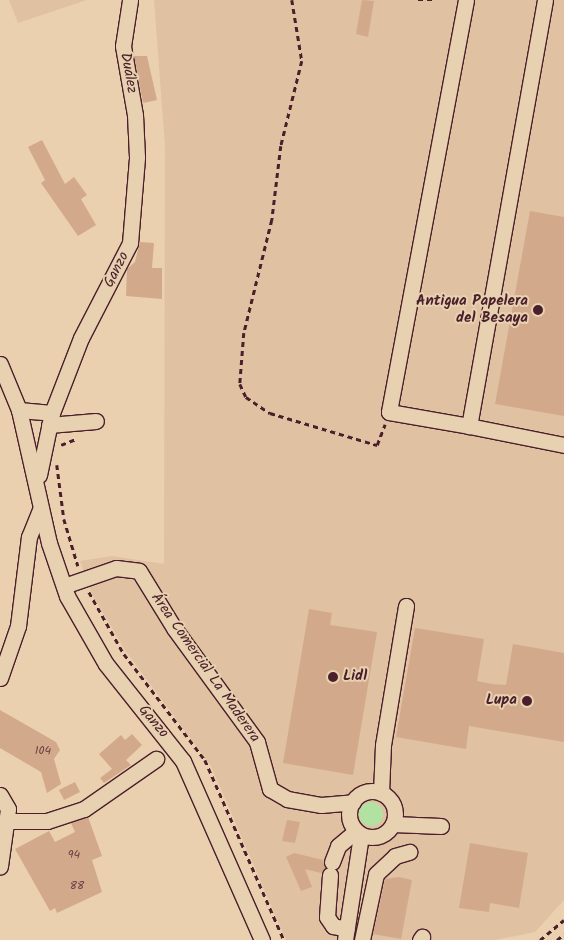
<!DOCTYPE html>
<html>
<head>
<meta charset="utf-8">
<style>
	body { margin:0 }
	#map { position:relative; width:564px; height:940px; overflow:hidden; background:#ead0ae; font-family:Kalam,sans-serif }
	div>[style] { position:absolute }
	.built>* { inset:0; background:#e0c1a2 }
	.green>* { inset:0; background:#b2e2a2 }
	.round { border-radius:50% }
	.building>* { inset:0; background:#d3a98c }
	.path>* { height:2.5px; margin-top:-1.25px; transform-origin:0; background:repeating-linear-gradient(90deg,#4a1f2b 0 5px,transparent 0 9px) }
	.roads { filter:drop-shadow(1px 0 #4a1f2b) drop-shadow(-1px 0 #4a1f2b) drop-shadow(0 1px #4a1f2b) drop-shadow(0 -1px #4a1f2b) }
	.minor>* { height:15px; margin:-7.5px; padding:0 7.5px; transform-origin:7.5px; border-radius:7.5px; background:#e7d1b0 }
	.minor>.ring { margin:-7.5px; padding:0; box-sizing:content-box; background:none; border:15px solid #e7d1b0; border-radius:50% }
	.dots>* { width:14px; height:14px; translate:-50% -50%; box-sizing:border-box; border:2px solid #e7d1b0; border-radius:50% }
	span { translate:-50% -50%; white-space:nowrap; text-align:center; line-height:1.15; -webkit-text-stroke:4px #e7d1b0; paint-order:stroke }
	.number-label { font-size:12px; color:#6c4243 }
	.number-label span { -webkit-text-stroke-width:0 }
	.street-label { font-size:15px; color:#4a1f2b }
	.poi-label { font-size:15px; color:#4a1f2b; font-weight:700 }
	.right { translate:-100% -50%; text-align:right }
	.left { translate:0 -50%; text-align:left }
</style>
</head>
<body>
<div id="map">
	<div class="built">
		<div style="clip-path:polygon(9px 0,87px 0,18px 23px)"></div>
		<div style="clip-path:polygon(154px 0,564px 0,564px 900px,535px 932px,495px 940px,286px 940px,211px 766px,125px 650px,92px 594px,80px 561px,112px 556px,164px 564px,165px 146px)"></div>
	</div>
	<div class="green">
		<div class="round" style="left:359px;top:802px;width:24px;height:24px"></div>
	</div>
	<div class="building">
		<div style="clip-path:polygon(362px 0,374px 1px,368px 37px,356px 34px)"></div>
		<div style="clip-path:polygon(134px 56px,147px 56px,157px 100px,143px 103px)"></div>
		<div style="clip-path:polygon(42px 140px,65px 184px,74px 177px,87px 195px,81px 199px,96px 225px,78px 236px,41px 183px,45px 180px,28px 147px)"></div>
		<div style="clip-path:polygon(530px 211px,564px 217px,564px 416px,495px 404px)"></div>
		<div style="clip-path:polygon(140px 242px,154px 243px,152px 268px,162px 268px,162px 299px,126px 296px,127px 269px,135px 262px)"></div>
		<div style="clip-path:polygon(309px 609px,332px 613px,330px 625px,377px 632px,353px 775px,283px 763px)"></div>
		<div style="clip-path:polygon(415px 628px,484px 639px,477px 681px,492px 684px,506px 685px,513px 644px,564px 653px,564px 742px,469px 726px,466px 749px,396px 737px)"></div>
		<div style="clip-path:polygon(0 710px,56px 742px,60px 750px,54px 759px,61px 784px,47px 793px,41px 772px,0 748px)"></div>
		<div style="clip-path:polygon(132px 734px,142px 745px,126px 760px,131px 765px,104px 783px,100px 778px,112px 769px,99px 754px,121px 735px,125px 740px)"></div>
		<div style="clip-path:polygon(75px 782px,80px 792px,64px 800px,59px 790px)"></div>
		<div style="clip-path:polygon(88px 817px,102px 856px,92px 860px,102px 892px,57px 913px,55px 908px,50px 911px,15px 849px,49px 831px,55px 842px,75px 832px,71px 823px)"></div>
		<div style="clip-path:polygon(287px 820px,300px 822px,295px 843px,282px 841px)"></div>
		<div style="clip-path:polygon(470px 843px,528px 853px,519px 908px,490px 903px,489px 912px,459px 908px)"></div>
		<div style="clip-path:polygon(294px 853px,323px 860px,325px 868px,321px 873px,305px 869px,312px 887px,301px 891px,286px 857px)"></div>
		<div style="clip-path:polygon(399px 877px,412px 880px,401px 939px,373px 934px,385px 879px)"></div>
	</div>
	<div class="path">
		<div style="left:292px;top:0;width:62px;rotate:80.7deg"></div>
		<div style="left:302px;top:61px;width:88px;rotate:103.9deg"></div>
		<div style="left:281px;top:146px;width:75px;rotate:96.9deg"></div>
		<div style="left:272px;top:220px;width:116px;rotate:103.9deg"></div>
		<div style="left:244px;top:333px;width:51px;rotate:94.5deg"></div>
		<div style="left:240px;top:384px;width:14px;rotate:65deg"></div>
		<div style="left:246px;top:397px;width:29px;rotate:34deg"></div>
		<div style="left:270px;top:413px;width:112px;rotate:16.7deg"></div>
		<div style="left:377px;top:445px;width:22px;rotate:-69deg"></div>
		<div style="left:418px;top:0;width:17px"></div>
		<div style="left:61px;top:445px;width:16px;rotate:-22deg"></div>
		<div style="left:57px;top:465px;width:54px;rotate:82.6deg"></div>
		<div style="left:64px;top:519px;width:49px;rotate:73.4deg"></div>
		<div style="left:89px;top:592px;width:71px;rotate:60.6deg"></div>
		<div style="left:124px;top:654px;width:133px;rotate:52.6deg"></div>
		<div style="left:205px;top:760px;width:197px;rotate:66.3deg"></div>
		<div style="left:540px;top:940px;width:31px;rotate:-40deg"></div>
		<div style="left:557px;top:940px;width:9px;rotate:-41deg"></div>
	</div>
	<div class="roads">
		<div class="minor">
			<div style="left:466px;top:0;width:419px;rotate:100.6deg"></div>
			<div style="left:389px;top:412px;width:81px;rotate:9.9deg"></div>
			<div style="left:545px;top:0;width:433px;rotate:100.1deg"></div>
			<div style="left:469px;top:426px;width:97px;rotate:11.3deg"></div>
			<div style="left:0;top:364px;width:50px;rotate:67.6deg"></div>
			<div style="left:19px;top:410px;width:136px;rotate:77.3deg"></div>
			<div style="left:49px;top:543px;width:56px;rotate:71.2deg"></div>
			<div style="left:67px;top:596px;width:78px;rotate:60.2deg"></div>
			<div style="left:106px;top:664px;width:124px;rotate:51.6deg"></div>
			<div style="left:183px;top:761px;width:196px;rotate:66.2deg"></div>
			<div style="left:19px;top:410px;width:33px;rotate:5deg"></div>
			<div style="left:49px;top:425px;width:47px;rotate:-4.9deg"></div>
			<div style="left:39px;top:475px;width:63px;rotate:-78.2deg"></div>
			<div style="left:52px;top:413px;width:80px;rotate:-68.9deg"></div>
			<div style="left:81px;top:338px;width:107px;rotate:-62.7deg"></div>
			<div style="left:130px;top:243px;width:86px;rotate:-85.3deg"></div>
			<div style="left:137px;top:157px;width:42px;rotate:-92.7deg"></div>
			<div style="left:135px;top:115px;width:70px;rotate:-99.9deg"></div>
			<div style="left:123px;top:46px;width:47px;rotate:-81.3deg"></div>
			<div style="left:64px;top:586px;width:55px;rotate:-19.1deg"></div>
			<div style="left:116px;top:568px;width:23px;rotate:7deg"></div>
			<div style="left:139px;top:571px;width:67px;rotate:58.4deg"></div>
			<div style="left:174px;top:628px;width:141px;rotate:53.9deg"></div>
			<div style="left:257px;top:742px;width:49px;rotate:74.5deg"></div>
			<div style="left:270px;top:789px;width:20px;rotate:30deg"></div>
			<div style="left:287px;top:799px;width:35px;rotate:10deg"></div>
			<div style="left:321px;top:805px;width:32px;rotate:-5deg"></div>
			<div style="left:0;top:678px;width:55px;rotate:-70.9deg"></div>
			<div style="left:18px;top:626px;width:90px;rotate:-83deg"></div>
			<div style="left:29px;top:537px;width:31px;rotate:-68deg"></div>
			<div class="ring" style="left:349px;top:791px;width:31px;height:31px"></div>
			<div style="left:381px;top:793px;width:48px;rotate:-87.6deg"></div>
			<div style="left:383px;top:745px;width:141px;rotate:-80.6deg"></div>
			<div style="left:0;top:795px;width:16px;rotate:60deg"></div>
			<div style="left:8px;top:809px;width:58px;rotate:98deg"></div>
			<div style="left:7px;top:821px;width:40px"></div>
			<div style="left:47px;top:821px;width:39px;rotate:-18deg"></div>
			<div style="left:84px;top:809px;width:88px;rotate:-34.8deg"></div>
			<div style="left:393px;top:824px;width:48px;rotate:2.4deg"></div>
			<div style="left:332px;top:862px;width:17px;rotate:-69deg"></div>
			<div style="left:338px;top:846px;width:23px;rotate:-40deg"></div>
			<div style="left:330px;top:875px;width:42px;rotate:94.1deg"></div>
			<div style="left:327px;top:917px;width:11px;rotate:56deg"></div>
			<div style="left:333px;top:926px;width:14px;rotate:12deg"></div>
			<div style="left:345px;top:940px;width:106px;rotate:-81.3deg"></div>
			<div style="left:362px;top:940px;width:67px;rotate:-78deg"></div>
			<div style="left:376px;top:874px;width:26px;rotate:-43deg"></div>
			<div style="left:395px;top:856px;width:15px;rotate:-16deg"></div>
			<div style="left:420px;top:940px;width:4px;rotate:-56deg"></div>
		</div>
	</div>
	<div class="dots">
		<div style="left:538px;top:310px;background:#4a1f2b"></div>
		<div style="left:333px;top:677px;background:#4a1f2b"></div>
		<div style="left:527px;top:701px;background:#4a1f2b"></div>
	</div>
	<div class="number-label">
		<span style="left:43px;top:751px">104</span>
		<span style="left:74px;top:855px">94</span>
		<span style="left:77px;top:886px">88</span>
	</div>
	<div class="street-label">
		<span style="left:128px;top:73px;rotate:80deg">Duález</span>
		<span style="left:117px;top:270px;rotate:-63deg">Ganzo</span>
		<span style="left:205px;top:668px;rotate:55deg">Área Comercial La Maderera</span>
		<span style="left:153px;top:722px;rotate:50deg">Ganzo</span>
	</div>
	<div class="poi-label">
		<span class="right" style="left:528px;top:310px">Antigua Papelera<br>del Besaya</span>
		<span class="left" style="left:343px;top:677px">Lidl</span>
		<span class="right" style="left:517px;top:701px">Lupa</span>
	</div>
</div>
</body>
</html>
